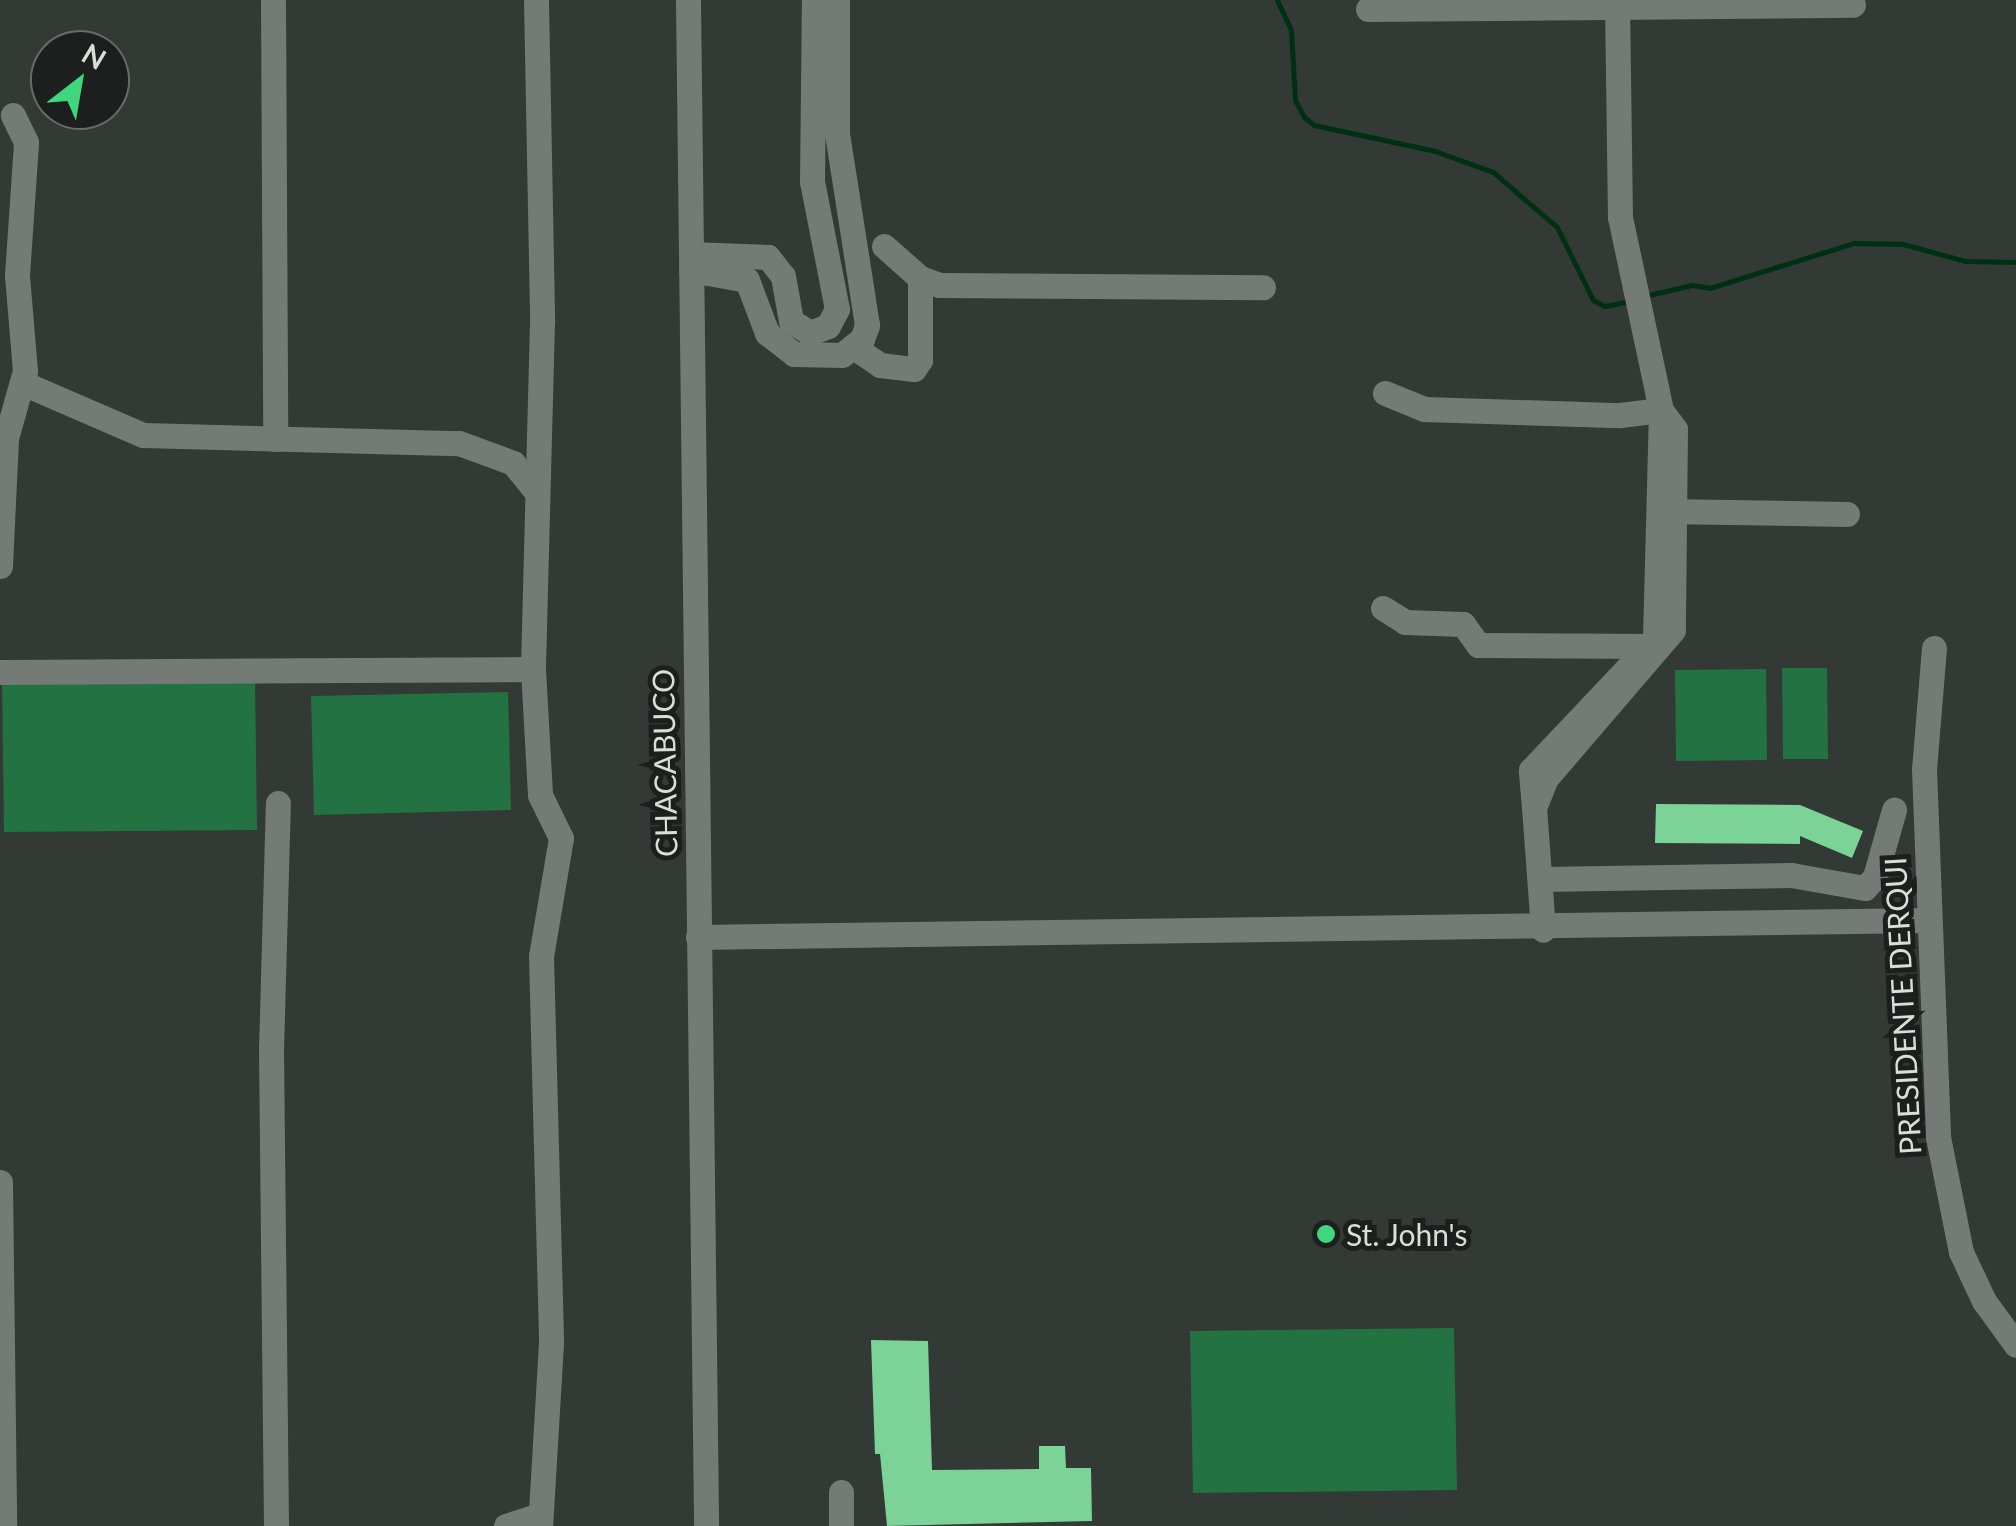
<!DOCTYPE html>
<html>
<head>
<meta charset="utf-8">
<style>
	body { margin:0 }
	#map { position:relative; width:2016px; height:1526px; overflow:hidden; background:#333934; font-family:Lato,sans-serif }
	div>[style] { position:absolute }
	.green>* { inset:0; background:#237242 }
	.stream>* { height:5px; margin:-2.5px; padding:0 2.5px; transform-origin:2.5px; border-radius:2.5px; background:#003014 }
	.building>* { inset:0; background:#7cd397 }
	.minor>* { height:25px; margin:-12.5px; padding:0 12.5px; transform-origin:12.5px; border-radius:12.5px; background:#747b76 }
	.dots>* { width:28px; height:28px; translate:-50% -50%; box-sizing:border-box; border:5px solid #1c1f1d; border-radius:50% }
	span { translate:-50% -50%; white-space:nowrap; text-align:center; line-height:1.15; -webkit-text-stroke:10px #1c1f1d; paint-order:stroke }
	.street-label { font-size:30px; color:#dadeda }
	.poi-label { font-size:30px; color:#dadeda }
	.left { translate:0 -50%; text-align:left }
	.north { position:absolute; left:30px; top:30px; width:100px; height:100px; box-sizing:border-box; background:#1c1f1d; border:2px solid #686b69; border-radius:50%; rotate:31deg; font-size:28px; font-weight:700; line-height:40px; text-align:center; color:#dadeda }
	.north::after { content:''; display:block; margin:auto; width:35px; height:45px; background:#3ed77d; clip-path:polygon(50% 0,100% 100%,50% 72%,0 100%) }
</style>
</head>
<body>
<div id="map">
	<div class="green">
		<div style="clip-path:polygon(1782px 668px,1827px 668px,1828px 759px,1783px 759px)"></div>
		<div style="clip-path:polygon(1766px 669px,1767px 760px,1676px 761px,1675px 670px)"></div>
		<div style="clip-path:polygon(255px 678px,257px 830px,4px 832px,2px 680px)"></div>
		<div style="clip-path:polygon(508px 692px,511px 810px,314px 815px,311px 696px)"></div>
		<div style="clip-path:polygon(1454px 1328px,1457px 1490px,1193px 1493px,1190px 1331px)"></div>
	</div>
	<div class="stream">
		<div style="left:1277px;top:0;width:33px;rotate:65deg"></div>
		<div style="left:1291px;top:30px;width:70px;rotate:86.7deg"></div>
		<div style="left:1295px;top:100px;width:19px;rotate:62deg"></div>
		<div style="left:1304px;top:117px;width:13px;rotate:39deg"></div>
		<div style="left:1314px;top:125px;width:124px;rotate:12.1deg"></div>
		<div style="left:1435px;top:151px;width:62px;rotate:19.9deg"></div>
		<div style="left:1493px;top:172px;width:84px;rotate:40.7deg"></div>
		<div style="left:1557px;top:227px;width:81px;rotate:63.7deg"></div>
		<div style="left:1593px;top:300px;width:13px;rotate:27deg"></div>
		<div style="left:1605px;top:306px;width:25px;rotate:-11deg"></div>
		<div style="left:1645px;top:296px;width:48px;rotate:-13.2deg"></div>
		<div style="left:1692px;top:285px;width:18px;rotate:9deg"></div>
		<div style="left:1710px;top:288px;width:151px;rotate:-17.4deg"></div>
		<div style="left:1854px;top:243px;width:49px;rotate:1.2deg"></div>
		<div style="left:1903px;top:244px;width:64px;rotate:15.3deg"></div>
		<div style="left:1965px;top:261px;width:51px;rotate:1.1deg"></div>
	</div>
	<div class="building">
		<div style="clip-path:polygon(1656px 804px,1800px 805px,1863px 831px,1852px 858px,1800px 836px,1800px 844px,1655px 843px)"></div>
		<div style="clip-path:polygon(871px 1340px,928px 1341px,932px 1470px,1039px 1469px,1039px 1446px,1065px 1446px,1066px 1468px,1091px 1468px,1092px 1521px,887px 1526px,880px 1454px,875px 1454px)"></div>
	</div>
	<div class="minor">
		<div style="left:273px;top:0;width:439px;rotate:89.7deg"></div>
		<div style="left:536px;top:0;width:322px;rotate:88.9deg"></div>
		<div style="left:542px;top:322px;width:347px;rotate:91.5deg"></div>
		<div style="left:533px;top:669px;width:126px;rotate:86.8deg"></div>
		<div style="left:540px;top:795px;width:48px;rotate:64deg"></div>
		<div style="left:561px;top:838px;width:120px;rotate:99.6deg"></div>
		<div style="left:541px;top:956px;width:387px;rotate:88.5deg"></div>
		<div style="left:551px;top:1343px;width:183px;rotate:93.4deg"></div>
		<div style="left:688px;top:0;width:1526px;rotate:89.32deg"></div>
		<div style="left:1368px;top:9px;width:485px;rotate:-0.5deg"></div>
		<div style="left:884px;top:246px;width:48px;rotate:41.6deg"></div>
		<div style="left:920px;top:278px;width:20px;rotate:20deg"></div>
		<div style="left:939px;top:285px;width:324px;rotate:0.4deg"></div>
		<div style="left:691px;top:254px;width:77px;rotate:2.2deg"></div>
		<div style="left:768px;top:257px;width:24px;rotate:52deg"></div>
		<div style="left:783px;top:276px;width:46px;rotate:79.9deg"></div>
		<div style="left:791px;top:321px;width:22px;rotate:32deg"></div>
		<div style="left:810px;top:333px;width:19px;rotate:-21deg"></div>
		<div style="left:828px;top:326px;width:19px;rotate:-62deg"></div>
		<div style="left:837px;top:309px;width:129px;rotate:-101.1deg"></div>
		<div style="left:812px;top:182px;width:182px;rotate:-89.4deg"></div>
		<div style="left:691px;top:270px;width:57px;rotate:10.1deg"></div>
		<div style="left:747px;top:280px;width:57px;rotate:69.3deg"></div>
		<div style="left:767px;top:333px;width:34px;rotate:38deg"></div>
		<div style="left:794px;top:354px;width:48px;rotate:1.2deg"></div>
		<div style="left:842px;top:355px;width:26px;rotate:-39deg"></div>
		<div style="left:862px;top:339px;width:15px;rotate:-70deg"></div>
		<div style="left:867px;top:325px;width:193px;rotate:-98.9deg"></div>
		<div style="left:837px;top:134px;width:134px;rotate:-90deg"></div>
		<div style="left:855px;top:348px;width:30px;rotate:34deg"></div>
		<div style="left:880px;top:365px;width:34px;rotate:7deg"></div>
		<div style="left:914px;top:369px;width:11px;rotate:-56deg"></div>
		<div style="left:920px;top:360px;width:82px;rotate:-90deg"></div>
		<div style="left:25px;top:384px;width:129px;rotate:23.4deg"></div>
		<div style="left:143px;top:435px;width:316px;rotate:1.5deg"></div>
		<div style="left:459px;top:443px;width:58px;rotate:20.3deg"></div>
		<div style="left:513px;top:463px;width:36px;rotate:51deg"></div>
		<div style="left:1385px;top:393px;width:42px;rotate:22.3deg"></div>
		<div style="left:1424px;top:409px;width:196px;rotate:1.8deg"></div>
		<div style="left:1620px;top:415px;width:41px;rotate:-7deg"></div>
		<div style="left:1661px;top:410px;width:197px;rotate:-102deg"></div>
		<div style="left:1620px;top:217px;width:217px;rotate:-90.8deg"></div>
		<div style="left:1661px;top:410px;width:24px;rotate:54deg"></div>
		<div style="left:1675px;top:429px;width:201px;rotate:90.6deg"></div>
		<div style="left:1673px;top:630px;width:195px;rotate:130.6deg"></div>
		<div style="left:1546px;top:778px;width:31px;rotate:112deg"></div>
		<div style="left:1534px;top:807px;width:37px;rotate:-95deg"></div>
		<div style="left:1531px;top:770px;width:180px;rotate:-46.6deg"></div>
		<div style="left:1655px;top:639px;width:229px;rotate:-88.5deg"></div>
		<div style="left:1662px;top:511px;width:185px;rotate:0.9deg"></div>
		<div style="left:0;top:566px;width:128px;rotate:-87.3deg"></div>
		<div style="left:6px;top:438px;width:70px;rotate:-74.2deg"></div>
		<div style="left:25px;top:371px;width:96px;rotate:-94.8deg"></div>
		<div style="left:17px;top:275px;width:133px;rotate:-86.1deg"></div>
		<div style="left:26px;top:142px;width:30px;rotate:-116deg"></div>
		<div style="left:1383px;top:608px;width:26px;rotate:32deg"></div>
		<div style="left:1405px;top:622px;width:58px;rotate:2deg"></div>
		<div style="left:1463px;top:624px;width:26px;rotate:54deg"></div>
		<div style="left:1478px;top:645px;width:178px;rotate:0.3deg"></div>
		<div style="left:1934px;top:648px;width:121px;rotate:94.7deg"></div>
		<div style="left:1924px;top:769px;width:368px;rotate:87.8deg"></div>
		<div style="left:1938px;top:1137px;width:117px;rotate:78.7deg"></div>
		<div style="left:1961px;top:1252px;width:54px;rotate:64.9deg"></div>
		<div style="left:1984px;top:1301px;width:54px;rotate:54deg"></div>
		<div style="left:0;top:672px;width:533px;rotate:-0.32deg"></div>
		<div style="left:1534px;top:807px;width:123px;rotate:85.8deg"></div>
		<div style="left:1540px;top:879px;width:251px;rotate:-0.9deg"></div>
		<div style="left:1791px;top:875px;width:75px;rotate:10deg"></div>
		<div style="left:1865px;top:888px;width:15px;rotate:-48deg"></div>
		<div style="left:1875px;top:877px;width:70px;rotate:-74.2deg"></div>
		<div style="left:698px;top:937px;width:1230px;rotate:-0.79deg"></div>
		<div style="left:0;top:1182px;width:344px;rotate:89.3deg"></div>
		<div style="left:276px;top:1526px;width:476px;rotate:-90.6deg"></div>
		<div style="left:271px;top:1050px;width:247px;rotate:-88.4deg"></div>
		<div style="left:506px;top:1526px;width:36px;rotate:-18deg"></div>
		<div style="left:841px;top:1526px;width:34px;rotate:-90deg"></div>
	</div>
	<div class="dots">
		<div style="left:1326px;top:1234px;background:#3ed77d"></div>
	</div>
	<div class="street-label">
		<span style="left:664px;top:763px;rotate:-91deg">CHACABUCO</span>
		<span style="left:1902px;top:1006px;rotate:-93deg">PRESIDENTE DERQUI</span>
	</div>
	<div class="poi-label">
		<span class="left" style="left:1346px;top:1234px">St. John's</span>
	</div>
	<div class="north">N</div>
</div>
</body>
</html>
